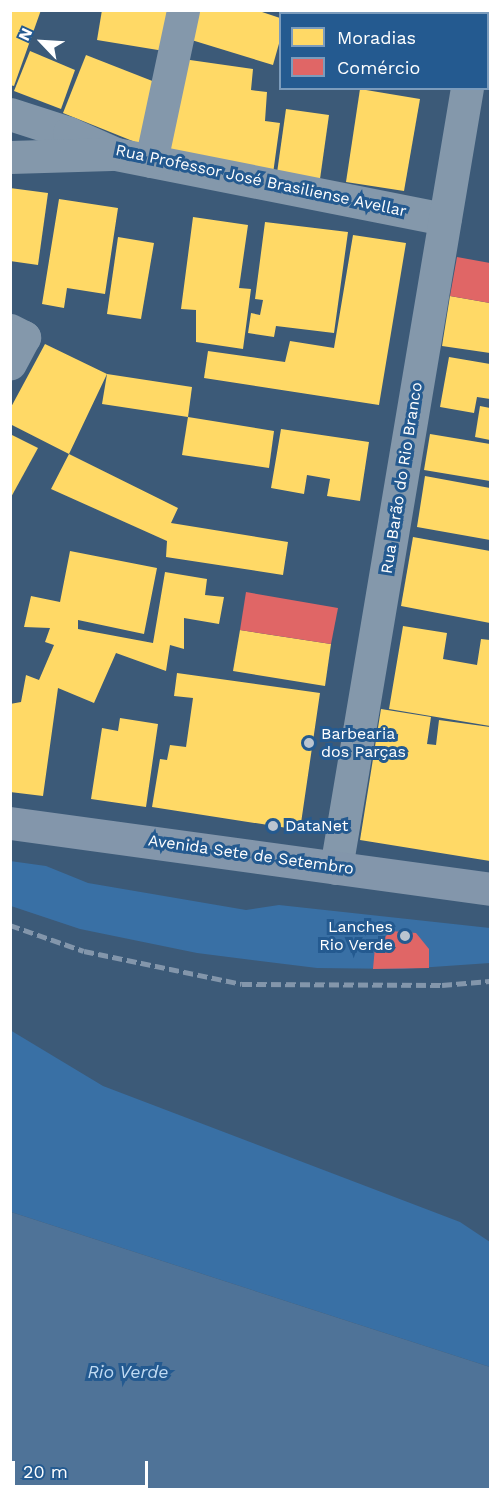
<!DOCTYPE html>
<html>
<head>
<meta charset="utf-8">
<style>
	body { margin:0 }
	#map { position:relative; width:501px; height:1500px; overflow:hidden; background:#3c5a78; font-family:"Work Sans",sans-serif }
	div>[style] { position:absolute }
	.green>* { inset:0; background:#3970a5 }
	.water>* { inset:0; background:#4f7398 }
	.homes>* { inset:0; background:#ffd966 }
	.shops>* { inset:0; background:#e06666 }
	.minor>* { height:33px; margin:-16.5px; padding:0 16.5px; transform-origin:16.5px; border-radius:16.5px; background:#8498ab }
	.major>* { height:33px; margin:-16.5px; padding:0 16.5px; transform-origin:16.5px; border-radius:16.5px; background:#8396ab }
	.rail>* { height:4.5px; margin-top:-2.25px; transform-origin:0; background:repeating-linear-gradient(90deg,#8396ab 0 10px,transparent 0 14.5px) }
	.dots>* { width:16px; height:16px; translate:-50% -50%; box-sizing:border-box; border:3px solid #245a90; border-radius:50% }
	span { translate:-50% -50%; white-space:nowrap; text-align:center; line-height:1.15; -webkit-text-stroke:6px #245a90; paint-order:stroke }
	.street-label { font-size:16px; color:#fff }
	.poi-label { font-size:16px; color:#fff }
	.left { translate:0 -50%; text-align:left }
	.right { translate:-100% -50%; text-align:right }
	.water-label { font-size:18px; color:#c1dbf3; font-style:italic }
	.frame { position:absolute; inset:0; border:12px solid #fff; pointer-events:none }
	.legend { position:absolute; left:279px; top:12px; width:210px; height:78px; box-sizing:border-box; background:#245a90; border:2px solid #7c9cbc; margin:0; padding:8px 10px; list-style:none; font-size:18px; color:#fff }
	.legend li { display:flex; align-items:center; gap:12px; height:30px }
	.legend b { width:30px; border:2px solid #7c9cbc }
	.north { position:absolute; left:12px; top:12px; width:60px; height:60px; -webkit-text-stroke:4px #245a90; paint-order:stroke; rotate:295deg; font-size:16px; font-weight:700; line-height:24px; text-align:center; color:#fff }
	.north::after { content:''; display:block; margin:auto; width:21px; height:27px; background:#fff; clip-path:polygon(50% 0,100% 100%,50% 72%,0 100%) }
	.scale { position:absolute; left:12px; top:1461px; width:136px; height:27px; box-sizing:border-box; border:3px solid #fff; border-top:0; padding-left:8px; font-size:18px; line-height:21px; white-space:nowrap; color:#fff; -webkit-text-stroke:4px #245a90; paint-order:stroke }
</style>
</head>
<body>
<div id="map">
	<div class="green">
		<div style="clip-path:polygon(10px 861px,46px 866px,88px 883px,246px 910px,279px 905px,490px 928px,490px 963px,403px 969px,317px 968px,197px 953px,80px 929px,11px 906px)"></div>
		<div style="clip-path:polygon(10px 1030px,103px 1086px,460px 1222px,490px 1242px,490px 1367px,11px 1212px)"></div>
	</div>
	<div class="water">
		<div style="clip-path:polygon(11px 1212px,490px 1367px,490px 1489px,11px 1489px)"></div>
	</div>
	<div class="homes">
		<div style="clip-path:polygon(10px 10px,41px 10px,14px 86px,10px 85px)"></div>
		<div style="clip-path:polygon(102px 10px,172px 10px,164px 51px,97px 40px)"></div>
		<div style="clip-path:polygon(193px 10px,256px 10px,280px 18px,280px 40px,273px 65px,185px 38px)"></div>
		<div style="clip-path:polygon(303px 10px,445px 10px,302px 14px)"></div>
		<div style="clip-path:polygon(30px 51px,75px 70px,61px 109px,14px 91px)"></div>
		<div style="clip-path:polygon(86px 55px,160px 84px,145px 146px,63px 113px)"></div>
		<div style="clip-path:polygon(176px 58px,253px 69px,251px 90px,267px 92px,265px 121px,280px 123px,272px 181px,160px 148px)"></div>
		<div style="clip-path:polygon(360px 89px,420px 99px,404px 191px,346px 182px)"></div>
		<div style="clip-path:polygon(286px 109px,329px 115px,319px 186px,276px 180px)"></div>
		<div style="clip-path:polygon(10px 188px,48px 193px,38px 265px,10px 261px)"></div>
		<div style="clip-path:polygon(59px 199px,118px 208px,105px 294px,67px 288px,64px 308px,42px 304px)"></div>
		<div style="clip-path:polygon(193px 217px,248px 225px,239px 288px,251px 289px,243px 349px,196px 342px,196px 310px,181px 309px)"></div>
		<div style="clip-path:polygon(265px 222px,348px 232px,334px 333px,276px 326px,274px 337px,248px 333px,251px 313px,260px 315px,263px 300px,255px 299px)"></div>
		<div style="clip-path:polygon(353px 235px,406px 243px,379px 405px,204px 378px,208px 351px,285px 362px,290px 341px,334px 348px)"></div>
		<div style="clip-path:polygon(118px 237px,154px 243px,141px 319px,107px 314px)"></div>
		<div style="clip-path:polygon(450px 296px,490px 303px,490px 353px,442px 346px)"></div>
		<div style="clip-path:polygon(45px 344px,107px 374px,69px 454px,178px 508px,171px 523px,288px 542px,283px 575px,166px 557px,167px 541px,51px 489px,69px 454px,10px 424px,10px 409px)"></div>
		<div style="clip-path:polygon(449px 357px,490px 364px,490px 399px,477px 397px,474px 413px,440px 407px)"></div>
		<div style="clip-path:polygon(107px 374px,192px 387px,188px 417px,102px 404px)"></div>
		<div style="clip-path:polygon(480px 406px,490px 408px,490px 440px,475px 437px)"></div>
		<div style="clip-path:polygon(188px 417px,274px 431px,269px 468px,182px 455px)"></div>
		<div style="clip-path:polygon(281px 429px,369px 442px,360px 501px,327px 496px,330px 479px,307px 475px,304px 494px,271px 488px)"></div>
		<div style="clip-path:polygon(10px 434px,38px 448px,10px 499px)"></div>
		<div style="clip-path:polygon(430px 434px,490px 444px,490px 481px,424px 470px)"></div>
		<div style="clip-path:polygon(425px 476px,490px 488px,490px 540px,417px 527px)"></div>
		<div style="clip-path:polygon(413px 537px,490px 551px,490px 623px,401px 606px)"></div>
		<div style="clip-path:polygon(70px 551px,157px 568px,144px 634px,78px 620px,78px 629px,153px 643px,165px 572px,207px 579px,205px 595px,224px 597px,219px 624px,184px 618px,184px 649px,170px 645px,166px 671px,116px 653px,94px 703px,58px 688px,43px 796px,10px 792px,10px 704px,21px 702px,26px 675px,39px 680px,54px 645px,45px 642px,50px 628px,24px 627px,31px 596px,60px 602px)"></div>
		<div style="clip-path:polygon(403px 626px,447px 633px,443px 659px,477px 665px,481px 639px,490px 640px,490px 726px,389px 709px)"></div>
		<div style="clip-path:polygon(240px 630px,331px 644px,325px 686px,233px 671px)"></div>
		<div style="clip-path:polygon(177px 673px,320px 693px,300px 830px,152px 807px,160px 759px,167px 760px,170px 745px,186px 747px,193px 698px,174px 696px)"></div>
		<div style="clip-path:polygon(381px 709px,431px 717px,427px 744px,436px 745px,439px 720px,490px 727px,490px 861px,360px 840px)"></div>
		<div style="clip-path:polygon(120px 718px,158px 724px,146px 807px,91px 799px,102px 728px,118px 731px)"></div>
	</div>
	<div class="shops">
		<div style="clip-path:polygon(457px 257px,490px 263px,490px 303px,450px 296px)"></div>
		<div style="clip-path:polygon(246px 592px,338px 608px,331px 644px,240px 630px)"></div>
		<div style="clip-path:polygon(391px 931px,416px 933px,429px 949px,429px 968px,373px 969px,375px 947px)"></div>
	</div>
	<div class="minor">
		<div style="left:479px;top:14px;width:4px;rotate:-76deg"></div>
		<div style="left:10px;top:114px;width:62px;rotate:17.9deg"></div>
		<div style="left:69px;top:133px;width:51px;rotate:24.1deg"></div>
		<div style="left:116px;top:154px;width:335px;rotate:11.2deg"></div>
		<div style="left:10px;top:157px;width:101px;rotate:-1.7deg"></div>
		<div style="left:151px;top:161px;width:154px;rotate:-78deg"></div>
		<div style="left:10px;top:330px;width:16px;rotate:27deg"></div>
		<div style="left:24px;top:337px;width:30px;rotate:118deg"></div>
		<div style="left:336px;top:868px;width:791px;rotate:-80.47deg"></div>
	</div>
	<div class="major">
		<div style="left:10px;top:823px;width:485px;rotate:7.8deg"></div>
	</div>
	<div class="rail">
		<div style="left:10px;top:925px;width:78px;rotate:19.4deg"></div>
		<div style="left:84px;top:951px;width:161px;rotate:11.8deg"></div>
		<div style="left:242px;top:984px;width:200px;rotate:0.3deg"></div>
		<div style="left:442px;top:985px;width:48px;rotate:-4.8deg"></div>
	</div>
	<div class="dots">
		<div style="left:309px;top:743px;background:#bbc5d0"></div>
		<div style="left:273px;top:826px;background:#bbc5d0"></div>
		<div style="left:405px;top:936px;background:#bbc5d0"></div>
	</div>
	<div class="street-label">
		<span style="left:261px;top:181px;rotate:12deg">Rua Professor José Brasiliense Avellar</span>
		<span style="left:402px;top:478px;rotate:-81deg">Rua Barão do Rio Branco</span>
		<span style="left:251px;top:855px;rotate:8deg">Avenida Sete de Setembro</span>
	</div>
	<div class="poi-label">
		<span class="left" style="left:321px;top:743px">Barbearia<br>dos Parças</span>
		<span class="left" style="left:285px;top:826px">DataNet</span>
		<span class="right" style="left:393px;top:936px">Lanches<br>Rio Verde</span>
	</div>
	<div class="water-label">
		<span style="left:128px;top:1372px">Rio Verde</span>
	</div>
	<div class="frame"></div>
	<ul class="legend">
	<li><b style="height:16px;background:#ffd966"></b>Moradias</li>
	<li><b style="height:16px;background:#e06666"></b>Comércio</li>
	</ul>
	<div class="north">N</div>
	<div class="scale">20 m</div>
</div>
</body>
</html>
